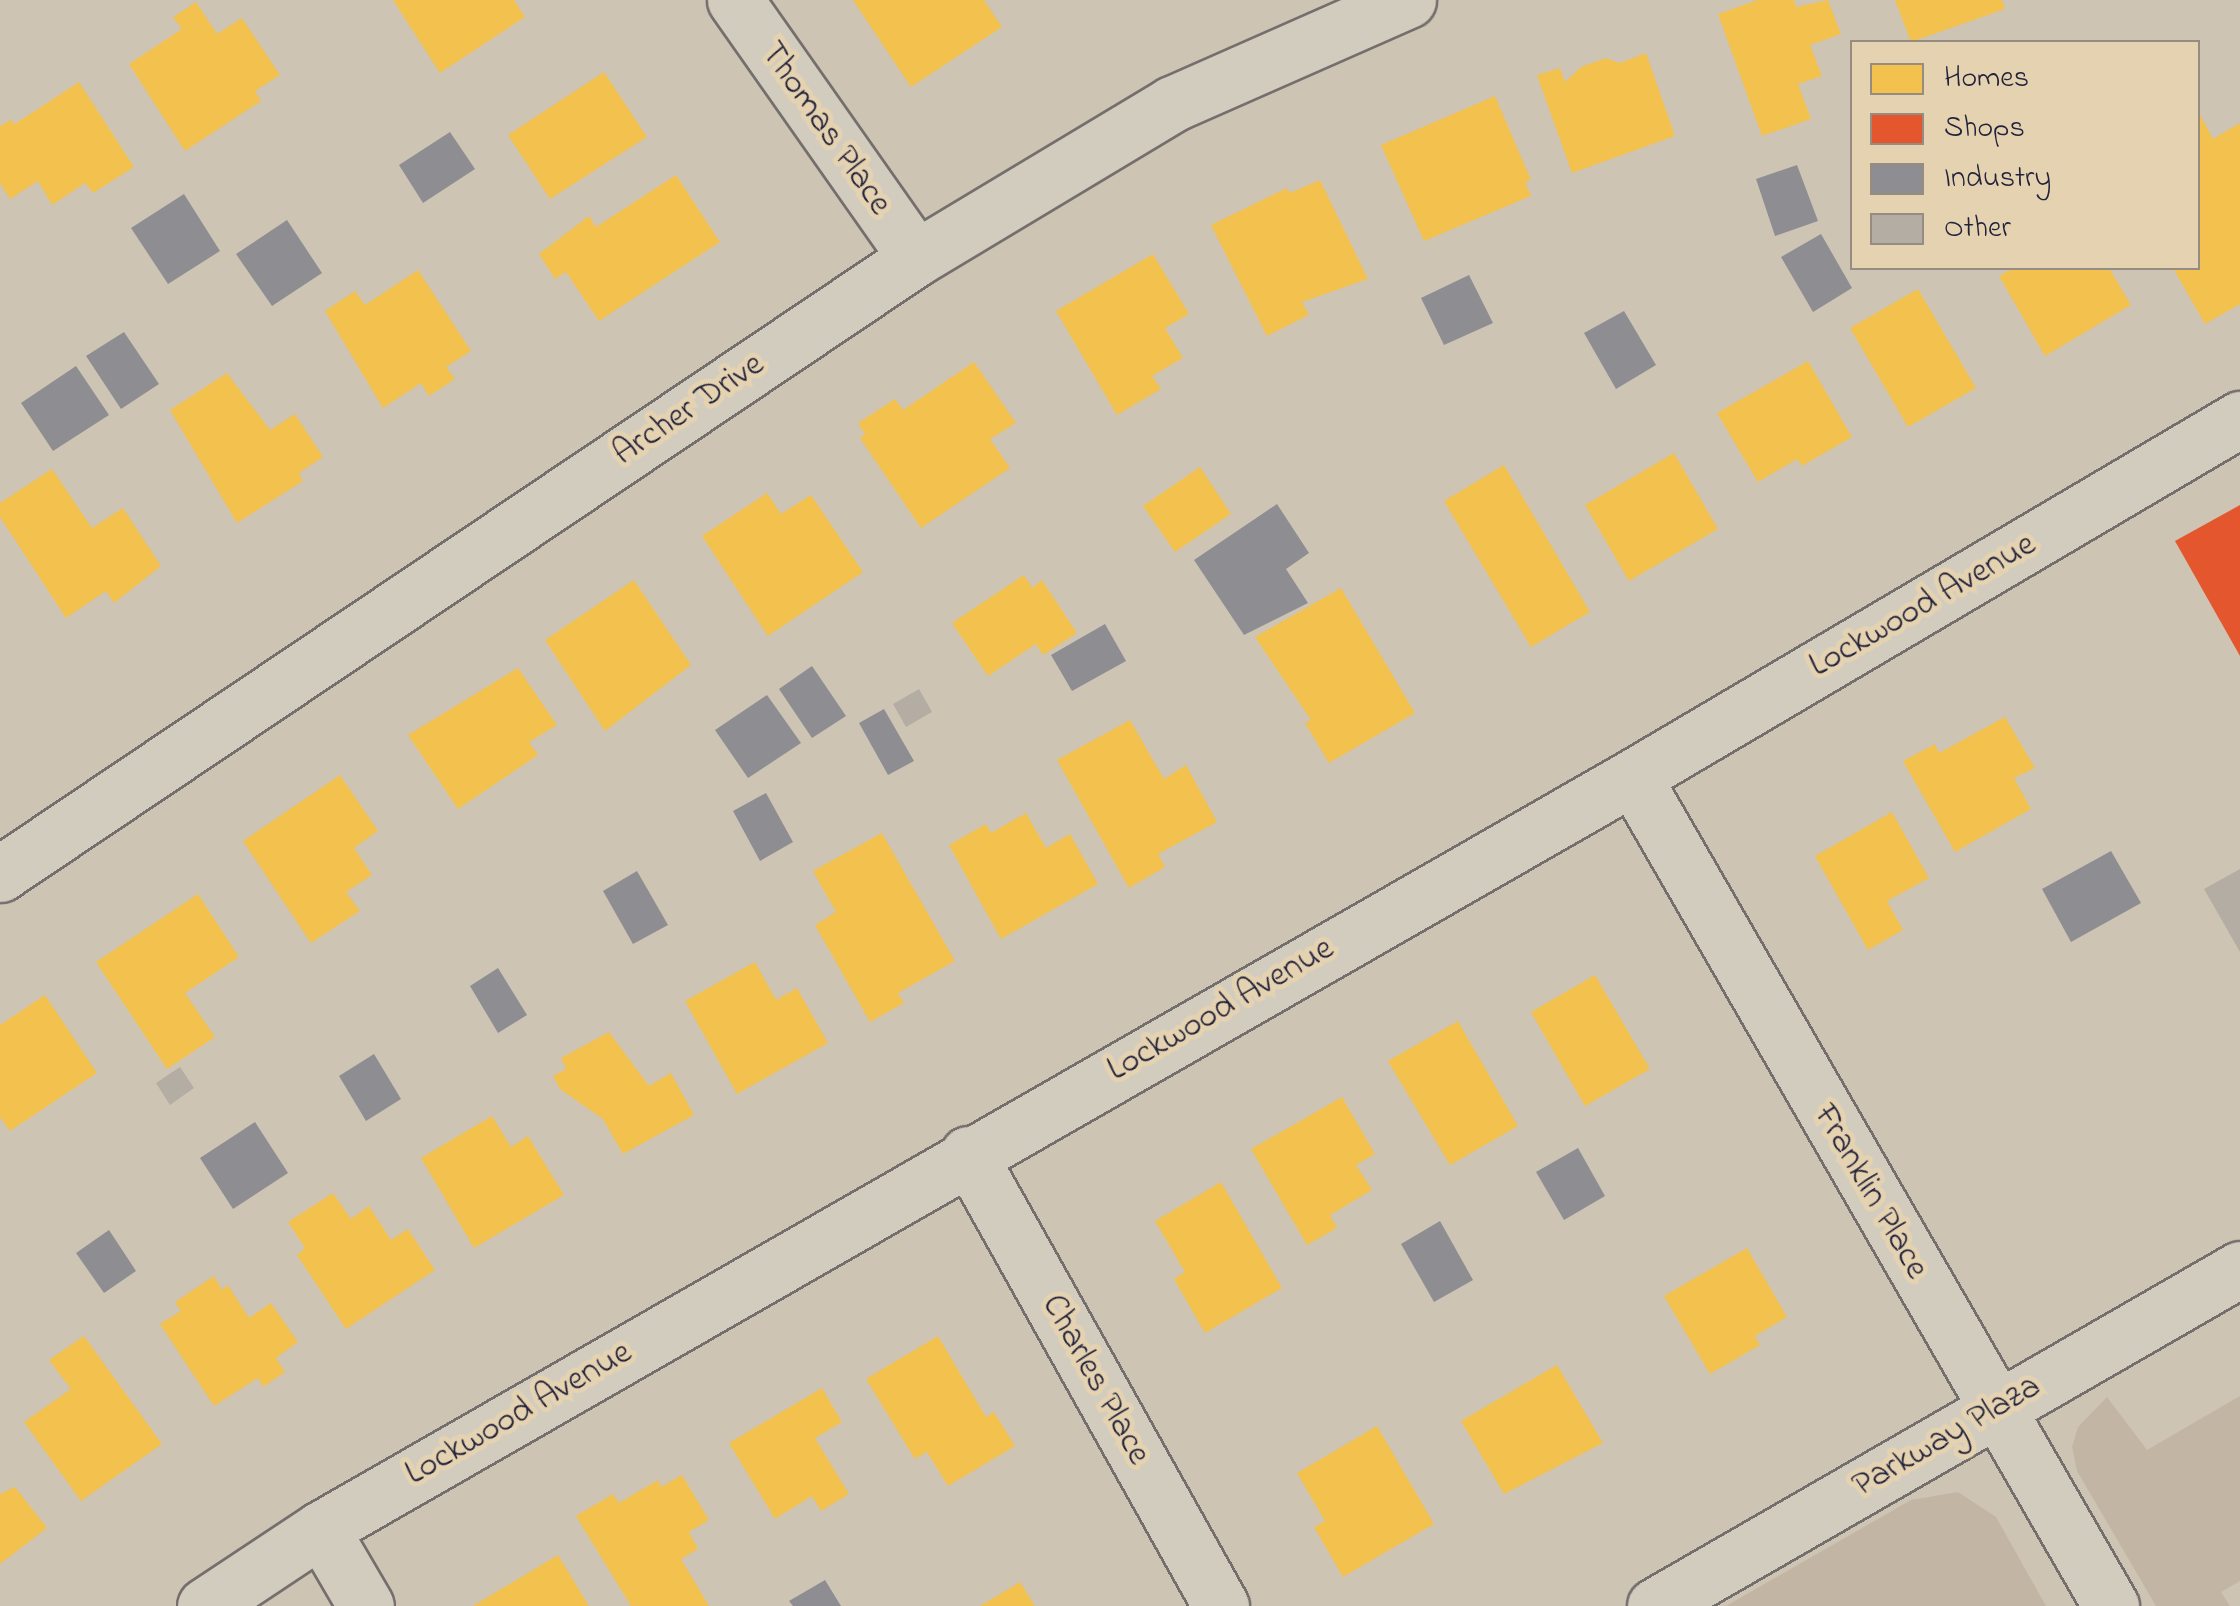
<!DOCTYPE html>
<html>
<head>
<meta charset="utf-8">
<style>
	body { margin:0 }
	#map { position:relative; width:2240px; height:1606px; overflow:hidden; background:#cec4b4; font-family:"Indie Flower",sans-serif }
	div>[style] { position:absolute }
	.green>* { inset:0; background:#c2b5a3 }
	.homes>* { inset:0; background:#f2c14e }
	.shops>* { inset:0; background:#e4572e }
	.industry>* { inset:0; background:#8d8d92 }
	.building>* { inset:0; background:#b4ada3 }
	.roads { filter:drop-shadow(2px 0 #746f6d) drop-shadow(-2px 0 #746f6d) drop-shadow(0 2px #746f6d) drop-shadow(0 -2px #746f6d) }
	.minor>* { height:55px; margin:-27.5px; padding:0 27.5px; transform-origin:27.5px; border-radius:27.5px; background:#d2ccbf }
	span { translate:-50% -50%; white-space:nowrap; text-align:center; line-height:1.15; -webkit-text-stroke:10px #e4d2b0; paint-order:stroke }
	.street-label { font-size:35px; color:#22223b }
	.legend { position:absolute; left:1850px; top:40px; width:350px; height:230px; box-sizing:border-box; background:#e4d2b0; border:2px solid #968c81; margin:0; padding:12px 18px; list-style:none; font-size:30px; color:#22223b }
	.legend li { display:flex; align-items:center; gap:20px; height:50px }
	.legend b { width:50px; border:2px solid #968c81 }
</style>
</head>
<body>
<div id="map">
	<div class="green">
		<div style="clip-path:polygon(2240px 1396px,2240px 1581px,2221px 1592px,2230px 1606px,2156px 1606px,2077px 1471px,2072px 1447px,2078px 1427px,2107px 1397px,2147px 1450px)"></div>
		<div style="clip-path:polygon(1958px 1492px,1996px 1517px,2046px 1606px,1726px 1606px,1911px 1500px)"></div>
	</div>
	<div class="homes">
		<div style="clip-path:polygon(393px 0,514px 0,525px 17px,440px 73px)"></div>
		<div style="clip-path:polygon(853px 0,984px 0,1002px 27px,911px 87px)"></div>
		<div style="clip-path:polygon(1758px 0,1794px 0,1796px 7px,1828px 0,1841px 34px,1810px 45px,1822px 76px,1798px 84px,1811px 119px,1762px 136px,1718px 14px)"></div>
		<div style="clip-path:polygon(1895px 0,2002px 0,2005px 9px,1911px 42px)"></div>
		<div style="clip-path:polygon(196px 2px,217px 34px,242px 18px,280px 75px,255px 91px,261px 101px,185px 151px,129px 64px,182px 29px,173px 17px)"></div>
		<div style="clip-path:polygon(1646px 53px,1675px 136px,1572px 173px,1537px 75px,1560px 68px,1565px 82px,1581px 67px,1606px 58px,1620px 63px)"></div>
		<div style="clip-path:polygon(604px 72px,647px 137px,550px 199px,508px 135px)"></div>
		<div style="clip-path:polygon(79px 82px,134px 167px,93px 193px,85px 183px,52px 205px,38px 181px,10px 199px,0 183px,0 126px,11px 120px,15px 124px)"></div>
		<div style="clip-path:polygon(1495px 96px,1531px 180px,1525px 182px,1531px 196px,1424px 241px,1381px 145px)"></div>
		<div style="clip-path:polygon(2198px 111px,2213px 139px,2240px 123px,2240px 304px,2205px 324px,2173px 268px,2198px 268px)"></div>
		<div style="clip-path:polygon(676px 175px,720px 242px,599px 321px,566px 272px,555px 279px,539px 254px,589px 216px,596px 227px)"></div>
		<div style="clip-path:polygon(1320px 180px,1368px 279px,1302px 302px,1309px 315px,1267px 336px,1211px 225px,1287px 188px,1290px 193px)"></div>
		<div style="clip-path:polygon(1153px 254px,1189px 314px,1165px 328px,1183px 358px,1152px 376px,1161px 389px,1117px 415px,1056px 311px)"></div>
		<div style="clip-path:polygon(2014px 268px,2109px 268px,2131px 305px,2045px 356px,1999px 276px)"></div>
		<div style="clip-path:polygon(418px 270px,471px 351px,446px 367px,455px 379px,429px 396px,421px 383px,383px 408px,325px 311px,355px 291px,365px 305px)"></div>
		<div style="clip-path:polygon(1918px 289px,1976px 388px,1908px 427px,1850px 328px)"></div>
		<div style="clip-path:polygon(1808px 361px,1852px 437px,1802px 466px,1797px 459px,1758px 482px,1717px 413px)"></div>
		<div style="clip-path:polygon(974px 362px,1016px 423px,990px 439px,1010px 468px,921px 528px,860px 438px,865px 434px,858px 423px,895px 399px,903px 410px)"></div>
		<div style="clip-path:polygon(227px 373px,270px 430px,295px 414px,323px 457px,299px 473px,303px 481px,237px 523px,170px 410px)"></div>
		<div style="clip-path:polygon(1674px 453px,1718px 529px,1629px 581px,1585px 505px)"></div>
		<div style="clip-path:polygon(1504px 465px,1590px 612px,1531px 647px,1444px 501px)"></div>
		<div style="clip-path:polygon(1200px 467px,1231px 514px,1175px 552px,1143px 506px)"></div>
		<div style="clip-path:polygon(52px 469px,92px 528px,123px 508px,161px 566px,114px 603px,106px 591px,66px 618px,0 517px,0 503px)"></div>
		<div style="clip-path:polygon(767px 493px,781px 514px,811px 495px,863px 572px,768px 636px,702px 536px)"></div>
		<div style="clip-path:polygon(1024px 575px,1032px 588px,1042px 580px,1077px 633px,1043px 655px,1036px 644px,988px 676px,952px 623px)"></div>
		<div style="clip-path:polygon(634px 580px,691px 665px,605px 731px,545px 640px)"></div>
		<div style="clip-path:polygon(1341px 588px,1415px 713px,1329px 763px,1305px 723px,1311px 720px,1255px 637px)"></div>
		<div style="clip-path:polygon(518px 668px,557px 725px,529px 742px,538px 755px,458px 809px,408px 735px)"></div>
		<div style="clip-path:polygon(2005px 717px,2035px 768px,2014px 778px,2031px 809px,1955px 852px,1903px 761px,1935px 744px,1939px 753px)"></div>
		<div style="clip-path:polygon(1130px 720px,1164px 779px,1186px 765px,1217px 822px,1158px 854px,1165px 867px,1129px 888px,1057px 760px)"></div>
		<div style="clip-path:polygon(340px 775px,378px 831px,354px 848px,372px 875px,346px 892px,360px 911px,311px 943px,243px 841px)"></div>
		<div style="clip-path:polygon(1892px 812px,1929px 878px,1887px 901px,1903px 930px,1868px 950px,1815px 856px)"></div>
		<div style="clip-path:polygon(1026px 813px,1046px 848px,1070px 834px,1098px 884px,1001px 939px,949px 845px,986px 824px,991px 833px)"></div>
		<div style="clip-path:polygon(882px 833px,955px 961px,898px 993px,904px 1003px,870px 1022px,815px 925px,836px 912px,813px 871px)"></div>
		<div style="clip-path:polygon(198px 894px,239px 957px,185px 993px,215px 1037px,167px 1069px,96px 962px)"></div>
		<div style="clip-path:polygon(755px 962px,776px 1000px,797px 988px,828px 1043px,737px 1094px,685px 1001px)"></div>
		<div style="clip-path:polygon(1595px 975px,1650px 1069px,1585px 1106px,1531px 1012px)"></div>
		<div style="clip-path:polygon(45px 995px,97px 1073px,10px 1131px,0 1117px,0 1025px)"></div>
		<div style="clip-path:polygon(1458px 1021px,1518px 1126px,1450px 1165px,1388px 1061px)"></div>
		<div style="clip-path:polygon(609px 1032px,649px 1086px,671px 1073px,694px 1115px,623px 1154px,603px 1119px,560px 1089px,553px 1076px,566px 1069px,561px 1058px)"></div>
		<div style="clip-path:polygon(1342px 1097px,1375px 1154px,1356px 1165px,1372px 1190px,1330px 1215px,1337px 1228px,1307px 1245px,1251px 1149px)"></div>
		<div style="clip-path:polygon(492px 1116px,511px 1147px,528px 1136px,564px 1195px,474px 1248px,421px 1158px)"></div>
		<div style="clip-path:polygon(1221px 1182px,1282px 1288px,1205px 1333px,1174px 1279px,1185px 1272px,1155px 1221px)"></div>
		<div style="clip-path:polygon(333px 1193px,351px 1219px,369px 1206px,391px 1240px,408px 1229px,435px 1270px,346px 1329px,297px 1255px,305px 1248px,288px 1222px)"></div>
		<div style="clip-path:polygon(1747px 1248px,1787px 1317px,1755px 1336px,1760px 1345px,1710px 1374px,1664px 1296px)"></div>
		<div style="clip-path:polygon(214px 1276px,222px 1290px,228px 1285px,249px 1318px,271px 1303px,298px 1342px,276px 1358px,285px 1372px,263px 1387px,258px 1378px,214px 1406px,160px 1324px,181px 1311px,175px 1302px)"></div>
		<div style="clip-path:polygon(84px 1336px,162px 1444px,81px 1501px,24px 1422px,71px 1389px,49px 1360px)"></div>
		<div style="clip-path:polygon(938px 1336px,986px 1417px,994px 1412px,1015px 1446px,948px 1486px,927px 1452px,915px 1459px,866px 1379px)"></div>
		<div style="clip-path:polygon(1557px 1365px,1603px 1443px,1504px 1494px,1461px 1421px)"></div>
		<div style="clip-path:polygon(822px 1388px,842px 1422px,815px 1438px,849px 1494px,821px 1511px,812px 1496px,775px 1519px,729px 1443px)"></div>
		<div style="clip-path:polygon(1377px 1426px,1434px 1524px,1343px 1577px,1314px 1527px,1325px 1521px,1297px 1473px)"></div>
		<div style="clip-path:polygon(682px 1475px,709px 1520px,689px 1532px,698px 1549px,681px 1559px,709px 1606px,631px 1606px,576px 1516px,613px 1494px,619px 1503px,658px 1480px,661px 1487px)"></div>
		<div style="clip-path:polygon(15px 1487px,47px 1528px,0 1564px,0 1494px)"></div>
		<div style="clip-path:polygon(558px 1555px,589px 1606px,473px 1606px)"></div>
		<div style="clip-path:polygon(1020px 1582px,1035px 1606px,980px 1606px)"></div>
	</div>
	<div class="shops">
		<div style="clip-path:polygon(2240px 505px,2240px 656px,2175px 541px)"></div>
	</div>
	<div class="industry">
		<div style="clip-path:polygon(450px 132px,475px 169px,423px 203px,399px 165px)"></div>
		<div style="clip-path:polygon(1797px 165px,1818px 221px,1775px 236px,1756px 179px)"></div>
		<div style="clip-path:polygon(184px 194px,220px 251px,168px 284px,131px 228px)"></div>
		<div style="clip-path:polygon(287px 220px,322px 273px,272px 306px,236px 254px)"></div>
		<div style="clip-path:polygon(1821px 234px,1852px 288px,1813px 312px,1781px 257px)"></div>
		<div style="clip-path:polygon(1469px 275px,1493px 323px,1444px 345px,1421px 298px)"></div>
		<div style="clip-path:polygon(1624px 311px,1656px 365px,1616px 389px,1584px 333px)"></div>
		<div style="clip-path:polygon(124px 332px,159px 384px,121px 409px,86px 356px)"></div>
		<div style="clip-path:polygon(76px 366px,109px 415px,53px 451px,21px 403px)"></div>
		<div style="clip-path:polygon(1277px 504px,1309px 553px,1286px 569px,1308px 603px,1244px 635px,1194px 560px)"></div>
		<div style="clip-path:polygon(1105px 624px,1126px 661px,1072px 691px,1051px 655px)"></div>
		<div style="clip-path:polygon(812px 666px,846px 716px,812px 738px,779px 689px)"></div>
		<div style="clip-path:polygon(767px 695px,801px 743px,748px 778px,715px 730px)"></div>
		<div style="clip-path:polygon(884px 709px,914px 761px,888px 775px,859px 723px)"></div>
		<div style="clip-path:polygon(766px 793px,793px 842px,760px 861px,733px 811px)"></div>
		<div style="clip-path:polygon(2111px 851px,2141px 903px,2071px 942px,2042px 889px)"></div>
		<div style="clip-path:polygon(637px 871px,668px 925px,633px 944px,603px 891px)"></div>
		<div style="clip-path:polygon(498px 968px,527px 1015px,498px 1033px,470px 986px)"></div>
		<div style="clip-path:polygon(374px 1054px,401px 1099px,366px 1121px,339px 1076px)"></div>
		<div style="clip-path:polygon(255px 1122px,288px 1173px,233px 1209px,200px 1158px)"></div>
		<div style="clip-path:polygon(1578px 1148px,1605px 1196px,1564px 1220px,1536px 1172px)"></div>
		<div style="clip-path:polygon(1440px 1221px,1473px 1280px,1434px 1302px,1401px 1244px)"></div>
		<div style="clip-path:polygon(109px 1230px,136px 1271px,104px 1293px,76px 1253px)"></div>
		<div style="clip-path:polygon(825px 1580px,841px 1606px,793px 1606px,789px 1601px)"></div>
	</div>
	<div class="building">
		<div style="clip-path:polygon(919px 689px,932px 712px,906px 727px,893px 704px)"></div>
		<div style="clip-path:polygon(2240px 869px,2240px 952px,2204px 889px)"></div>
		<div style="clip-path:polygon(180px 1067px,194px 1088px,170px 1105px,156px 1083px)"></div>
	</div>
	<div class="roads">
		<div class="minor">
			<div style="left:735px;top:0;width:315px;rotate:54.9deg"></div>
			<div style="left:1633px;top:777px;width:957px;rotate:60.03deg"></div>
			<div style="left:0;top:874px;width:1104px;rotate:-33.92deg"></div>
			<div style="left:916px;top:258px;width:299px;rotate:-31deg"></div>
			<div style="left:1172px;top:104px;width:258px;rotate:-23.8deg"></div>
			<div style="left:968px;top:1154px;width:518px;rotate:60.76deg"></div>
			<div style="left:321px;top:1529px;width:89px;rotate:59.7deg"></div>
			<div style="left:205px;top:1606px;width:139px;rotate:-33.6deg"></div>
			<div style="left:321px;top:1529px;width:1512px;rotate:-29.82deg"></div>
			<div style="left:1633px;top:777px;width:705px;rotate:-30.53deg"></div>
			<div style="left:1655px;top:1606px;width:675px;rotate:-29.94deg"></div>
		</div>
	</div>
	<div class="street-label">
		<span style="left:825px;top:129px;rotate:55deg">Thomas Place</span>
		<span style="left:689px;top:410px;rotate:-34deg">Archer Drive</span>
		<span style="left:1923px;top:606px;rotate:-30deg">Lockwood Avenue</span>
		<span style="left:1221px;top:1010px;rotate:-30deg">Lockwood Avenue</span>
		<span style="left:1870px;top:1192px;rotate:60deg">Franklin Place</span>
		<span style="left:1095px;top:1380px;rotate:61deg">Charles Place</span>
		<span style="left:519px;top:1414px;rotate:-30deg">Lockwood Avenue</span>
		<span style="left:1947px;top:1437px;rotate:-30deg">Parkway Plaza</span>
	</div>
	<ul class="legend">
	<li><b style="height:28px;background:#f2c14e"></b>Homes</li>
	<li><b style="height:28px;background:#e4572e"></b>Shops</li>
	<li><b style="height:28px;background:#8d8d92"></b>Industry</li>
	<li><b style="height:28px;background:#b4ada3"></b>Other</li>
	</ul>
</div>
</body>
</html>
